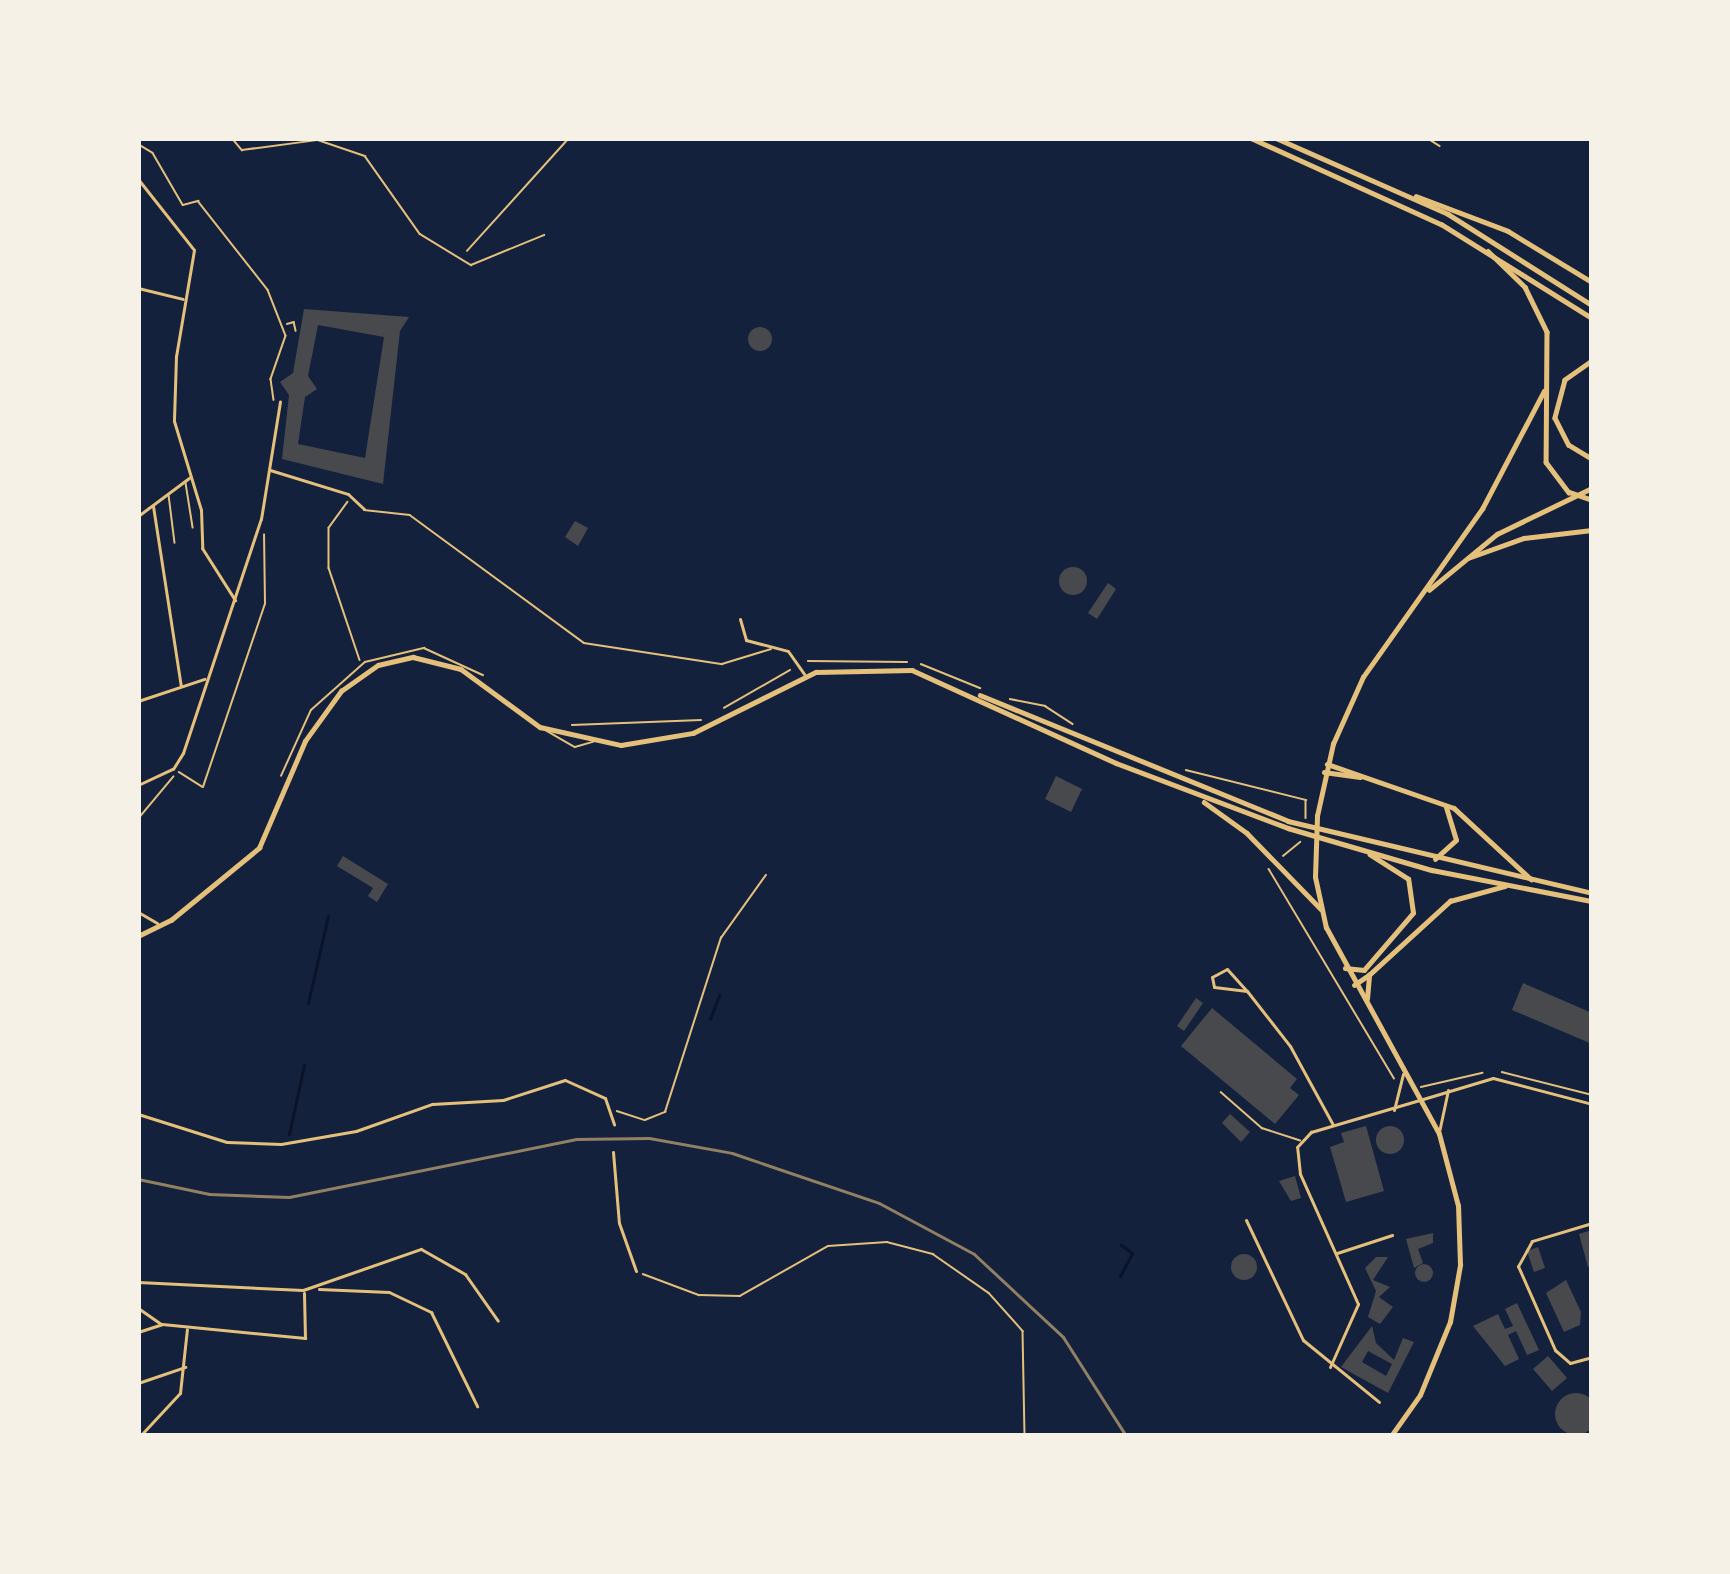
<!DOCTYPE html>
<html>
<head>
<meta charset="utf-8">
<style>
	body { margin:0 }
	#map { position:relative; width:1730px; height:1574px; overflow:hidden; background:#14213d; font-family:"DejaVu Sans",sans-serif }
	div>[style] { position:absolute }
	.stream>* { height:3px; margin:-1.5px; padding:0 1.5px; transform-origin:1.5px; border-radius:1.5px; background:#0b132b }
	.building>* { inset:0; background:#48494c }
	.round { border-radius:50% }
	.path>* { height:1.5px; margin:-0.75px; padding:0 0.75px; transform-origin:0.75px; border-radius:0.75px; background:#e5c07b }
	.service>* { height:1.5px; margin:-0.75px; padding:0 0.75px; transform-origin:0.75px; border-radius:0.75px; background:#e5c07b }
	.minor>* { height:3px; margin:-1.5px; padding:0 1.5px; transform-origin:1.5px; border-radius:1.5px; background:#e5c07b }
	.tertiary>* { height:3px; margin:-1.5px; padding:0 1.5px; transform-origin:1.5px; border-radius:1.5px; background:#e5c07b }
	.secondary>* { height:4.5px; margin:-2.25px; padding:0 2.25px; transform-origin:2.25px; border-radius:2.25px; background:#e5c07b }
	.primary>* { height:4.5px; margin:-2.25px; padding:0 2.25px; transform-origin:2.25px; border-radius:2.25px; background:#e5c07b }
	.trunk>* { height:4.5px; margin:-2.25px; padding:0 2.25px; transform-origin:2.25px; border-radius:2.25px; background:#e5c07b }
	.rail>* { height:3px; margin:-1.5px; padding:0 1.5px; transform-origin:1.5px; border-radius:1.5px; background:#918062 }
	span { translate:-50% -50%; white-space:nowrap; text-align:center; line-height:1.15; -webkit-text-stroke:9px #f6f1e7; paint-order:stroke }
	.frame { position:absolute; inset:0; border:141px solid #f6f1e7; pointer-events:none }
</style>
</head>
<body>
<div id="map">
	<div class="stream">
		<div style="left:308px;top:1003px;width:89px;rotate:-77.1deg"></div>
		<div style="left:710px;top:1019px;width:26px;rotate:-69deg"></div>
		<div style="left:289px;top:1134px;width:71px;rotate:-77.7deg"></div>
		<div style="left:1120px;top:1276px;width:26px;rotate:-62deg"></div>
		<div style="left:1132px;top:1253px;width:14px;rotate:-144deg"></div>
	</div>
	<div class="building">
		<div style="clip-path:polygon(evenodd,304px 309px,409px 317px,400px 331px,383px 484px,282px 459px,289px 395px,280px 382px,293px 373px,304px 309px,318px 325px,384px 337px,365px 458px,298px 444px,305px 397px,317px 389px,308px 376px,318px 325px)"></div>
		<div class="round" style="left:748px;top:327px;width:24px;height:24px"></div>
		<div style="clip-path:polygon(575px 521px,588px 528px,578px 546px,565px 537px)"></div>
		<div class="round" style="left:1059px;top:567px;width:28px;height:28px"></div>
		<div style="clip-path:polygon(1108px 583px,1116px 589px,1097px 619px,1088px 613px)"></div>
		<div style="clip-path:polygon(1056px 776px,1082px 789px,1071px 812px,1045px 799px)"></div>
		<div style="clip-path:polygon(343px 856px,388px 884px,377px 902px,368px 896px,373px 888px,337px 866px)"></div>
		<div style="clip-path:polygon(1523px 983px,1592px 1013px,1592px 1044px,1512px 1010px)"></div>
		<div style="clip-path:polygon(1196px 998px,1203px 1003px,1184px 1031px,1177px 1026px)"></div>
		<div style="clip-path:polygon(1212px 1008px,1297px 1079px,1290px 1088px,1299px 1095px,1275px 1124px,1181px 1046px)"></div>
		<div style="clip-path:polygon(1230px 1114px,1250px 1132px,1241px 1142px,1222px 1123px)"></div>
		<div class="round" style="left:1376px;top:1126px;width:28px;height:28px"></div>
		<div style="clip-path:polygon(1366px 1126px,1384px 1191px,1346px 1202px,1330px 1147px,1344px 1142px,1341px 1133px)"></div>
		<div style="clip-path:polygon(1295px 1176px,1301px 1198px,1291px 1201px,1279px 1181px)"></div>
		<div style="clip-path:polygon(1592px 1230px,1592px 1266px,1588px 1267px,1579px 1234px)"></div>
		<div style="clip-path:polygon(1433px 1233px,1433px 1243px,1418px 1249px,1423px 1263px,1414px 1268px,1406px 1239px)"></div>
		<div style="clip-path:polygon(1538px 1247px,1545px 1268px,1534px 1272px,1527px 1251px)"></div>
		<div class="round" style="left:1231px;top:1254px;width:26px;height:26px"></div>
		<div style="clip-path:polygon(1376px 1257px,1388px 1257px,1373px 1280px,1390px 1287px,1379px 1297px,1393px 1307px,1380px 1324px,1368px 1317px,1376px 1291px,1365px 1268px)"></div>
		<div class="round" style="left:1415px;top:1264px;width:18px;height:18px"></div>
		<div style="clip-path:polygon(1566px 1280px,1581px 1312px,1580px 1325px,1564px 1332px,1546px 1293px)"></div>
		<div style="clip-path:polygon(1517px 1303px,1539px 1350px,1527px 1355px,1516px 1331px,1508px 1335px,1519px 1359px,1505px 1366px,1473px 1326px,1498px 1314px,1505px 1329px,1513px 1326px,1505px 1309px)"></div>
		<div style="clip-path:polygon(evenodd,1372px 1326px,1376px 1343px,1394px 1360px,1403px 1338px,1414px 1342px,1388px 1393px,1341px 1367px,1372px 1326px,1368px 1351px,1392px 1364px,1386px 1376px,1362px 1362px,1368px 1351px)"></div>
		<div style="clip-path:polygon(1548px 1356px,1567px 1378px,1552px 1391px,1533px 1369px)"></div>
		<div class="round" style="left:1555px;top:1393px;width:42px;height:42px"></div>
	</div>
	<div class="path">
		<div style="left:1427px;top:138px;width:15px;rotate:32deg"></div>
		<div style="left:138px;top:144px;width:17px;rotate:31deg"></div>
		<div style="left:153px;top:153px;width:60px;rotate:60deg"></div>
		<div style="left:183px;top:205px;width:16px;rotate:-15deg"></div>
		<div style="left:198px;top:201px;width:113px;rotate:51.8deg"></div>
		<div style="left:268px;top:290px;width:49px;rotate:68.6deg"></div>
		<div style="left:286px;top:336px;width:46px;rotate:109.2deg"></div>
		<div style="left:271px;top:379px;width:21px;rotate:82deg"></div>
		<div style="left:467px;top:251px;width:152px;rotate:-47.9deg"></div>
		<div style="left:287px;top:324px;width:7px;rotate:-16deg"></div>
		<div style="left:294px;top:322px;width:9px;rotate:77deg"></div>
		<div style="left:348px;top:502px;width:32px;rotate:126deg"></div>
		<div style="left:329px;top:528px;width:40px;rotate:90deg"></div>
		<div style="left:329px;top:568px;width:97px;rotate:71.4deg"></div>
		<div style="left:808px;top:661px;width:99px;rotate:0.6deg"></div>
		<div style="left:921px;top:664px;width:64px;rotate:22.1deg"></div>
		<div style="left:1010px;top:699px;width:36px;rotate:11deg"></div>
		<div style="left:1045px;top:706px;width:33px;rotate:33deg"></div>
		<div style="left:724px;top:708px;width:76px;rotate:-29.9deg"></div>
		<div style="left:572px;top:725px;width:129px;rotate:-2.2deg"></div>
		<div style="left:1186px;top:770px;width:124px;rotate:14deg"></div>
		<div style="left:1306px;top:800px;width:18px;rotate:90deg"></div>
		<div style="left:179px;top:772px;width:28px;rotate:32deg"></div>
		<div style="left:203px;top:787px;width:193px;rotate:-71.3deg"></div>
		<div style="left:265px;top:604px;width:69px;rotate:-90.8deg"></div>
		<div style="left:281px;top:776px;width:72px;rotate:-65.6deg"></div>
		<div style="left:311px;top:710px;width:72px;rotate:-41.6deg"></div>
		<div style="left:365px;top:662px;width:61px;rotate:-13.3deg"></div>
		<div style="left:424px;top:648px;width:65px;rotate:24.6deg"></div>
		<div style="left:138px;top:819px;width:55px;rotate:-50.2deg"></div>
		<div style="left:1283px;top:856px;width:22px;rotate:-39deg"></div>
		<div style="left:1269px;top:869px;width:244px;rotate:59.1deg"></div>
		<div style="left:1502px;top:1072px;width:93px;rotate:14.3deg"></div>
		<div style="left:1421px;top:1087px;width:63px;rotate:-12.9deg"></div>
		<div style="left:617px;top:1111px;width:29px;rotate:18deg"></div>
		<div style="left:645px;top:1120px;width:22px;rotate:-22deg"></div>
		<div style="left:665px;top:1112px;width:183px;rotate:-72.2deg"></div>
		<div style="left:721px;top:938px;width:77px;rotate:-54.5deg"></div>
		<div style="left:643px;top:1274px;width:60px;rotate:20.6deg"></div>
		<div style="left:699px;top:1295px;width:41px;rotate:1.4deg"></div>
		<div style="left:740px;top:1296px;width:101px;rotate:-29.6deg"></div>
		<div style="left:828px;top:1246px;width:59px;rotate:-3.9deg"></div>
		<div style="left:887px;top:1242px;width:48px;rotate:14.6deg"></div>
		<div style="left:933px;top:1254px;width:68px;rotate:34.9deg"></div>
		<div style="left:989px;top:1293px;width:51px;rotate:48.2deg"></div>
		<div style="left:1023px;top:1331px;width:105px;rotate:88.9deg"></div>
	</div>
	<div class="service">
		<div style="left:232px;top:138px;width:16px;rotate:50deg"></div>
		<div style="left:242px;top:150px;width:77px;rotate:-7.5deg"></div>
		<div style="left:318px;top:140px;width:50px;rotate:18.8deg"></div>
		<div style="left:365px;top:156px;width:95px;rotate:54.8deg"></div>
		<div style="left:420px;top:234px;width:60px;rotate:31.3deg"></div>
		<div style="left:471px;top:265px;width:79px;rotate:-22.3deg"></div>
		<div style="left:186px;top:483px;width:45px;rotate:81deg"></div>
		<div style="left:169px;top:495px;width:48px;rotate:82.9deg"></div>
		<div style="left:364px;top:510px;width:46px;rotate:6.2deg"></div>
		<div style="left:410px;top:515px;width:216px;rotate:36.3deg"></div>
		<div style="left:584px;top:643px;width:140px;rotate:8.7deg"></div>
		<div style="left:722px;top:664px;width:51px;rotate:-17deg"></div>
		<div style="left:547px;top:731px;width:32px;rotate:30deg"></div>
		<div style="left:575px;top:747px;width:19px;rotate:-16deg"></div>
		<div style="left:1221px;top:1092px;width:55px;rotate:41.3deg"></div>
		<div style="left:1262px;top:1128px;width:40px;rotate:18deg"></div>
	</div>
	<div class="minor">
		<div style="left:138px;top:179px;width:90px;rotate:51.7deg"></div>
		<div style="left:194px;top:250px;width:108px;rotate:99.6deg"></div>
		<div style="left:176px;top:356px;width:65px;rotate:91.8deg"></div>
		<div style="left:174px;top:421px;width:93px;rotate:73.1deg"></div>
		<div style="left:201px;top:510px;width:38px;rotate:88deg"></div>
		<div style="left:202px;top:548px;width:62px;rotate:57.6deg"></div>
		<div style="left:138px;top:288px;width:46px;rotate:13.7deg"></div>
		<div style="left:270px;top:470px;width:82px;rotate:17.1deg"></div>
		<div style="left:348px;top:494px;width:22px;rotate:43deg"></div>
		<div style="left:153px;top:506px;width:182px;rotate:81.2deg"></div>
		<div style="left:138px;top:516px;width:64px;rotate:-36.7deg"></div>
		<div style="left:740px;top:619px;width:22px;rotate:74deg"></div>
		<div style="left:746px;top:640px;width:43px;rotate:14.7deg"></div>
		<div style="left:788px;top:651px;width:28px;rotate:55deg"></div>
		<div style="left:138px;top:701px;width:70px;rotate:-18.4deg"></div>
		<div style="left:138px;top:785px;width:38px;rotate:-25deg"></div>
		<div style="left:173px;top:769px;width:19px;rotate:-58deg"></div>
		<div style="left:183px;top:753px;width:247px;rotate:-71.6deg"></div>
		<div style="left:261px;top:519px;width:119px;rotate:-80.8deg"></div>
		<div style="left:138px;top:912px;width:22px;rotate:30deg"></div>
		<div style="left:1247px;top:991px;width:33px;rotate:-173deg"></div>
		<div style="left:1214px;top:987px;width:10px;rotate:-101deg"></div>
		<div style="left:1212px;top:977px;width:17px;rotate:-28deg"></div>
		<div style="left:1227px;top:969px;width:30px;rotate:48deg"></div>
		<div style="left:1247px;top:991px;width:70px;rotate:52deg"></div>
		<div style="left:1290px;top:1046px;width:90px;rotate:61.4deg"></div>
		<div style="left:1394px;top:1110px;width:37px;rotate:-76deg"></div>
		<div style="left:138px;top:1114px;width:93px;rotate:17.5deg"></div>
		<div style="left:227px;top:1142px;width:54px;rotate:2.1deg"></div>
		<div style="left:281px;top:1144px;width:76px;rotate:-9.8deg"></div>
		<div style="left:356px;top:1131px;width:81px;rotate:-19.6deg"></div>
		<div style="left:432px;top:1104px;width:71px;rotate:-3.2deg"></div>
		<div style="left:503px;top:1100px;width:65px;rotate:-17.9deg"></div>
		<div style="left:565px;top:1080px;width:44px;rotate:24.2deg"></div>
		<div style="left:605px;top:1098px;width:28px;rotate:71deg"></div>
		<div style="left:613px;top:1152px;width:71px;rotate:85.2deg"></div>
		<div style="left:619px;top:1223px;width:51px;rotate:70.5deg"></div>
		<div style="left:1246px;top:1220px;width:133px;rotate:64.6deg"></div>
		<div style="left:1303px;top:1340px;width:98px;rotate:39.2deg"></div>
		<div style="left:1592px;top:1223px;width:63px;rotate:163.3deg"></div>
		<div style="left:1532px;top:1241px;width:29px;rotate:119deg"></div>
		<div style="left:1518px;top:1266px;width:92px;rotate:66.2deg"></div>
		<div style="left:1555px;top:1350px;width:20px;rotate:41deg"></div>
		<div style="left:1570px;top:1363px;width:23px;rotate:-15deg"></div>
		<div style="left:1337px;top:1253px;width:58px;rotate:-18.1deg"></div>
		<div style="left:138px;top:1282px;width:165px;rotate:2.8deg"></div>
		<div style="left:303px;top:1290px;width:125px;rotate:-19.2deg"></div>
		<div style="left:421px;top:1249px;width:51px;rotate:29.6deg"></div>
		<div style="left:465px;top:1274px;width:57px;rotate:54.9deg"></div>
		<div style="left:319px;top:1289px;width:70px;rotate:2.5deg"></div>
		<div style="left:389px;top:1292px;width:47px;rotate:25.5deg"></div>
		<div style="left:431px;top:1312px;width:105px;rotate:63.9deg"></div>
		<div style="left:138px;top:1308px;width:28px;rotate:35deg"></div>
		<div style="left:138px;top:1332px;width:25px;rotate:-18deg"></div>
		<div style="left:162px;top:1324px;width:144px;rotate:5.6deg"></div>
		<div style="left:305px;top:1338px;width:45px;rotate:-91.3deg"></div>
		<div style="left:1330px;top:1367px;width:69px;rotate:-66deg"></div>
		<div style="left:1358px;top:1304px;width:142px;rotate:-114deg"></div>
		<div style="left:1300px;top:1174px;width:27px;rotate:-96deg"></div>
		<div style="left:1297px;top:1147px;width:21px;rotate:-47deg"></div>
		<div style="left:1311px;top:1132px;width:114px;rotate:-16.4deg"></div>
		<div style="left:138px;top:1383px;width:50px;rotate:-18.8deg"></div>
		<div style="left:140px;top:1436px;width:59px;rotate:-47.1deg"></div>
		<div style="left:180px;top:1393px;width:64px;rotate:-83.8deg"></div>
	</div>
	<div class="tertiary">
		<div style="left:1423px;top:1099px;width:73px;rotate:-16.7deg"></div>
		<div style="left:1493px;top:1078px;width:102px;rotate:14.7deg"></div>
		<div style="left:1439px;top:1132px;width:43px;rotate:-77.9deg"></div>
	</div>
	<div class="secondary">
		<div style="left:980px;top:695px;width:333px;rotate:22.2deg"></div>
		<div style="left:1288px;top:821px;width:312px;rotate:13.3deg"></div>
		<div style="left:1327px;top:764px;width:134px;rotate:19.1deg"></div>
		<div style="left:1454px;top:808px;width:105px;rotate:42.7deg"></div>
		<div style="left:1324px;top:772px;width:36px;rotate:8deg"></div>
		<div style="left:1204px;top:802px;width:53px;rotate:35.8deg"></div>
		<div style="left:1247px;top:833px;width:106px;rotate:45.8deg"></div>
		<div style="left:1435px;top:859px;width:28px;rotate:-42deg"></div>
		<div style="left:1456px;top:840px;width:34px;rotate:-107deg"></div>
		<div style="left:138px;top:936px;width:37px;rotate:-26deg"></div>
		<div style="left:171px;top:920px;width:114px;rotate:-39.3deg"></div>
		<div style="left:259px;top:848px;width:116px;rotate:-66.7deg"></div>
		<div style="left:305px;top:741px;width:62px;rotate:-54.2deg"></div>
		<div style="left:341px;top:691px;width:45px;rotate:-35.1deg"></div>
		<div style="left:378px;top:665px;width:36px;rotate:-13deg"></div>
		<div style="left:413px;top:657px;width:49px;rotate:14deg"></div>
		<div style="left:461px;top:669px;width:98px;rotate:36.3deg"></div>
		<div style="left:540px;top:727px;width:83px;rotate:12.5deg"></div>
		<div style="left:621px;top:745px;width:73px;rotate:-9.5deg"></div>
		<div style="left:693px;top:733px;width:137px;rotate:-26.4deg"></div>
		<div style="left:816px;top:672px;width:96px;rotate:-1.2deg"></div>
		<div style="left:912px;top:670px;width:224px;rotate:24.5deg"></div>
		<div style="left:1116px;top:763px;width:184px;rotate:20.7deg"></div>
		<div style="left:1288px;top:828px;width:150px;rotate:16.3deg"></div>
		<div style="left:1432px;top:870px;width:163px;rotate:11deg"></div>
		<div style="left:1345px;top:968px;width:19px;rotate:6deg"></div>
		<div style="left:1364px;top:970px;width:75px;rotate:-49.3deg"></div>
		<div style="left:1413px;top:913px;width:34px;rotate:-98deg"></div>
		<div style="left:1408px;top:879px;width:45px;rotate:-147.7deg"></div>
		<div style="left:1354px;top:985px;width:18px;rotate:-34deg"></div>
		<div style="left:1367px;top:999px;width:24px;rotate:-85deg"></div>
		<div style="left:1369px;top:975px;width:110px;rotate:-42.4deg"></div>
		<div style="left:1450px;top:901px;width:57px;rotate:-15.3deg"></div>
	</div>
	<div class="primary">
		<div style="left:1391px;top:1436px;width:50px;rotate:-54.7deg"></div>
		<div style="left:1420px;top:1395px;width:79px;rotate:-67.7deg"></div>
		<div style="left:1450px;top:1322px;width:58px;rotate:-80deg"></div>
		<div style="left:1460px;top:1265px;width:59px;rotate:-91.9deg"></div>
		<div style="left:1458px;top:1206px;width:74px;rotate:-104.8deg"></div>
		<div style="left:1439px;top:1134px;width:235px;rotate:-118.7deg"></div>
		<div style="left:1326px;top:928px;width:52px;rotate:-102.2deg"></div>
		<div style="left:1315px;top:877px;width:61px;rotate:-88.1deg"></div>
		<div style="left:1317px;top:816px;width:74px;rotate:-77.5deg"></div>
		<div style="left:1333px;top:744px;width:73px;rotate:-65.9deg"></div>
		<div style="left:1363px;top:677px;width:206px;rotate:-54.7deg"></div>
		<div style="left:1482px;top:509px;width:133px;rotate:-62.3deg"></div>
	</div>
	<div class="trunk">
		<div style="left:1251px;top:138px;width:209px;rotate:24.4deg"></div>
		<div style="left:1441px;top:224px;width:178px;rotate:31.9deg"></div>
		<div style="left:1276px;top:138px;width:188px;rotate:23.8deg"></div>
		<div style="left:1448px;top:214px;width:170px;rotate:32.3deg"></div>
		<div style="left:1416px;top:196px;width:98px;rotate:20.8deg"></div>
		<div style="left:1508px;top:231px;width:98px;rotate:31.3deg"></div>
		<div style="left:1488px;top:251px;width:52px;rotate:44.2deg"></div>
		<div style="left:1525px;top:287px;width:50px;rotate:63.9deg"></div>
		<div style="left:1547px;top:332px;width:130px;rotate:90.4deg"></div>
		<div style="left:1546px;top:462px;width:38px;rotate:53deg"></div>
		<div style="left:1569px;top:492px;width:24px;rotate:19deg"></div>
		<div style="left:1592px;top:361px;width:33px;rotate:145deg"></div>
		<div style="left:1565px;top:380px;width:39px;rotate:105deg"></div>
		<div style="left:1555px;top:418px;width:30px;rotate:63deg"></div>
		<div style="left:1569px;top:445px;width:27px;rotate:31deg"></div>
		<div style="left:1468px;top:558px;width:59px;rotate:-19.7deg"></div>
		<div style="left:1524px;top:538px;width:68px;rotate:-6.7deg"></div>
		<div style="left:1429px;top:590px;width:88px;rotate:-39.5deg"></div>
		<div style="left:1497px;top:534px;width:106px;rotate:-25.8deg"></div>
	</div>
	<div class="rail">
		<div style="left:138px;top:1179px;width:73px;rotate:11.9deg"></div>
		<div style="left:209px;top:1194px;width:80px;rotate:2.1deg"></div>
		<div style="left:289px;top:1197px;width:293px;rotate:-11.4deg"></div>
		<div style="left:576px;top:1139px;width:73px;rotate:-0.8deg"></div>
		<div style="left:649px;top:1138px;width:84px;rotate:10.2deg"></div>
		<div style="left:732px;top:1153px;width:155px;rotate:18.8deg"></div>
		<div style="left:879px;top:1203px;width:108px;rotate:28.2deg"></div>
		<div style="left:974px;top:1254px;width:122px;rotate:43deg"></div>
		<div style="left:1063px;top:1337px;width:117px;rotate:57.5deg"></div>
	</div>
	<div class="frame"></div>
</div>
</body>
</html>
